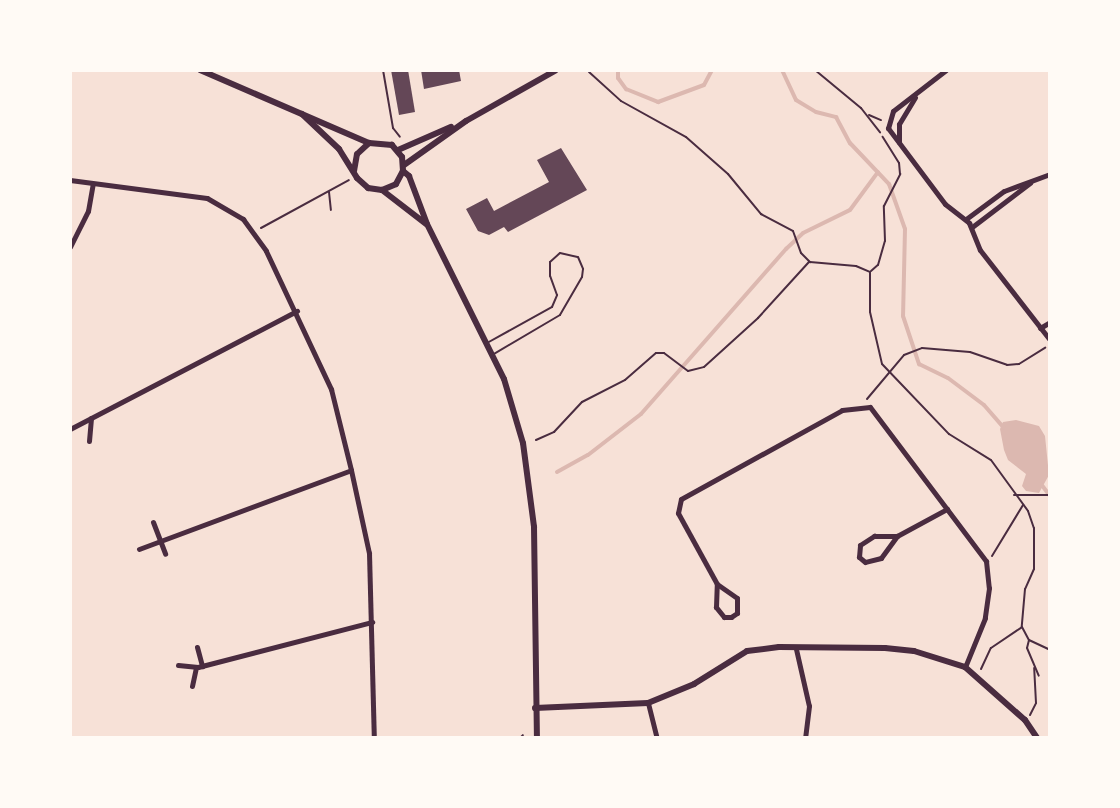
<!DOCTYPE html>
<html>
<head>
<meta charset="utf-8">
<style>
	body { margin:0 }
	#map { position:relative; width:1120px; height:808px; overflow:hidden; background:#f7e1d7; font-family:"DM Sans",sans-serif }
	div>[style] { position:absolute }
	.water>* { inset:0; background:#dcb8b0 }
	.stream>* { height:4px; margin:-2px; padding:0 2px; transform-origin:2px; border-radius:2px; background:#dcb8b0 }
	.building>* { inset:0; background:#644757 }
	.path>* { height:2px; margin:-1px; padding:0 1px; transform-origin:1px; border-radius:1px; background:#4a2c40 }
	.service>* { height:2px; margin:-1px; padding:0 1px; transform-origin:1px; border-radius:1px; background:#4a2c40 }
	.minor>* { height:5px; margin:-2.5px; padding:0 2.5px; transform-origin:2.5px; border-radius:2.5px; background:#4a2c40 }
	.tertiary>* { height:6px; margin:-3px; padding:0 3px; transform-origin:3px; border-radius:3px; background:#4a2c40 }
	span { translate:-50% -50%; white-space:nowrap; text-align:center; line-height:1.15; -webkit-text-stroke:6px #fffaf5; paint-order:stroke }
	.frame { position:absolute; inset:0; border:72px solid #fffaf5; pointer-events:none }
</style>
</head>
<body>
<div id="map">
	<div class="water">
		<div style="clip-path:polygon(1016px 420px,1039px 426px,1045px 436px,1049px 475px,1039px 493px,1026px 491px,1022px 486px,1026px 474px,1008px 460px,1004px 450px,1000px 429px,1003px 422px)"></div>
	</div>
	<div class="stream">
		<div style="left:618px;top:70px;width:8px;rotate:90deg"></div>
		<div style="left:618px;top:78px;width:14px;rotate:54deg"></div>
		<div style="left:626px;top:89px;width:35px;rotate:22deg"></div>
		<div style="left:658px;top:102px;width:49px;rotate:-20.3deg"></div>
		<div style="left:704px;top:85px;width:17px;rotate:-62deg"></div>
		<div style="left:782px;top:70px;width:33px;rotate:65deg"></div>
		<div style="left:796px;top:100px;width:23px;rotate:31deg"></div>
		<div style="left:816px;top:112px;width:21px;rotate:14deg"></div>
		<div style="left:836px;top:117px;width:30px;rotate:62deg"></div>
		<div style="left:850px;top:143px;width:57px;rotate:46.4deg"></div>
		<div style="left:889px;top:184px;width:48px;rotate:70.4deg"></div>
		<div style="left:905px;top:229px;width:87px;rotate:91.3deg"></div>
		<div style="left:903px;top:316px;width:51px;rotate:71.6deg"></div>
		<div style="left:919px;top:364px;width:32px;rotate:26deg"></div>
		<div style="left:948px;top:378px;width:45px;rotate:36.9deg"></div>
		<div style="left:984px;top:405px;width:30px;rotate:49deg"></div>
		<div style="left:557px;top:472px;width:35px;rotate:-29deg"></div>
		<div style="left:588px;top:455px;width:67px;rotate:-37.7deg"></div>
		<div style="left:641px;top:414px;width:220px;rotate:-48.7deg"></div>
		<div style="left:786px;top:249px;width:23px;rotate:-43deg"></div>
		<div style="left:803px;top:233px;width:52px;rotate:-26.1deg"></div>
		<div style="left:850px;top:210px;width:47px;rotate:-53.6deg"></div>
		<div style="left:1041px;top:484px;width:15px;rotate:53deg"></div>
	</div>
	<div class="building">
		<div style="clip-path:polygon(391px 70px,408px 70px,415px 112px,399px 115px)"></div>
		<div style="clip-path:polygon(421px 70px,459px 70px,461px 81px,424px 89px)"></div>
		<div style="clip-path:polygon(561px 148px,587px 190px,508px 232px,504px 227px,489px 235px,478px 231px,466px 209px,487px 198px,494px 211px,549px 182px,537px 160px)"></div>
	</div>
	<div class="path">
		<div style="left:383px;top:70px;width:59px;rotate:80.2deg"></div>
		<div style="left:393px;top:128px;width:11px;rotate:52deg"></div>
		<div style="left:815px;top:70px;width:60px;rotate:39.6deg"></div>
		<div style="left:861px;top:108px;width:31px;rotate:52deg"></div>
		<div style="left:589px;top:72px;width:43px;rotate:42.2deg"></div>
		<div style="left:621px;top:101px;width:74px;rotate:29deg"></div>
		<div style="left:686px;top:137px;width:56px;rotate:41.4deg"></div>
		<div style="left:728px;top:174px;width:52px;rotate:50.5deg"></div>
		<div style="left:761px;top:214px;width:36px;rotate:28deg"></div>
		<div style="left:793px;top:231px;width:23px;rotate:70deg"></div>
		<div style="left:801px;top:253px;width:13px;rotate:45deg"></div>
		<div style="left:810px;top:262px;width:46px;rotate:5deg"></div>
		<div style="left:856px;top:266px;width:15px;rotate:23deg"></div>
		<div style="left:869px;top:115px;width:13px;rotate:23deg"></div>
		<div style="left:329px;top:192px;width:18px;rotate:84deg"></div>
		<div style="left:261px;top:228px;width:100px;rotate:-28.6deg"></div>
		<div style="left:871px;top:271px;width:9px;rotate:-41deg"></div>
		<div style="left:878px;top:265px;width:25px;rotate:-74deg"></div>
		<div style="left:885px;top:241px;width:35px;rotate:-92deg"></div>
		<div style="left:884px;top:206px;width:36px;rotate:-63deg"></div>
		<div style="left:900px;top:174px;width:11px;rotate:-95deg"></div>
		<div style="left:899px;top:163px;width:31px;rotate:-122deg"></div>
		<div style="left:870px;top:272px;width:40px;rotate:90deg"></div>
		<div style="left:870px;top:312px;width:53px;rotate:77deg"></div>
		<div style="left:882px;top:364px;width:97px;rotate:46.3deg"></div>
		<div style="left:949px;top:434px;width:49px;rotate:31.8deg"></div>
		<div style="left:991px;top:460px;width:63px;rotate:54deg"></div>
		<div style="left:1028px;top:511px;width:18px;rotate:71deg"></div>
		<div style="left:1034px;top:528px;width:41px;rotate:90deg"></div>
		<div style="left:1034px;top:569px;width:22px;rotate:114deg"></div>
		<div style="left:1025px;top:589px;width:38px;rotate:95deg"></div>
		<div style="left:1022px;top:627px;width:15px;rotate:62deg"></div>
		<div style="left:1029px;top:640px;width:23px;rotate:25deg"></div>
		<div style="left:867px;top:399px;width:57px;rotate:-49.9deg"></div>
		<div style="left:904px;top:355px;width:19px;rotate:-21deg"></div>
		<div style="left:922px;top:348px;width:48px;rotate:4.8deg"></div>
		<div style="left:970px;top:352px;width:39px;rotate:19deg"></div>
		<div style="left:1007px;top:365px;width:12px;rotate:-5deg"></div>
		<div style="left:1019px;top:364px;width:31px;rotate:-32deg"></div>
		<div style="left:536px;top:440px;width:20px;rotate:-24deg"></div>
		<div style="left:554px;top:432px;width:41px;rotate:-47deg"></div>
		<div style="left:582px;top:402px;width:48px;rotate:-27.1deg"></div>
		<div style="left:625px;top:380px;width:41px;rotate:-41.1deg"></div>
		<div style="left:656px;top:353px;width:8px"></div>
		<div style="left:664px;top:353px;width:30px;rotate:37deg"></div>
		<div style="left:688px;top:371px;width:16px;rotate:-14deg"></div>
		<div style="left:704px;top:367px;width:73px;rotate:-42.2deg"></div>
		<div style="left:758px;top:318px;width:76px;rotate:-47.7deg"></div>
		<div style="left:1014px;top:495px;width:36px"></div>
		<div style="left:992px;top:556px;width:60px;rotate:-58.7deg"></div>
		<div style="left:1029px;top:640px;width:8px;rotate:104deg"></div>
		<div style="left:1027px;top:648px;width:30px;rotate:67deg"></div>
		<div style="left:981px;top:669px;width:23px;rotate:-65deg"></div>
		<div style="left:991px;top:648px;width:37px;rotate:-34deg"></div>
		<div style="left:1030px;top:715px;width:13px;rotate:-63deg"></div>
		<div style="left:1036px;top:703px;width:35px;rotate:-93deg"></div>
		<div style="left:520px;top:738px;width:4px;rotate:-45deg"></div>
	</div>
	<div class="service">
		<div style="left:487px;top:343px;width:74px;rotate:-29deg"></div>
		<div style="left:552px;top:307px;width:13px;rotate:-67deg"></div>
		<div style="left:557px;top:295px;width:20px;rotate:-110deg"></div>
		<div style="left:550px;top:276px;width:14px;rotate:-90deg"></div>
		<div style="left:550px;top:262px;width:13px;rotate:-42deg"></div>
		<div style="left:560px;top:253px;width:18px;rotate:13deg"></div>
		<div style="left:578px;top:257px;width:13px;rotate:67deg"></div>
		<div style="left:583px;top:269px;width:8px;rotate:97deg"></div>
		<div style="left:582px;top:277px;width:44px;rotate:120.1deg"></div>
		<div style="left:560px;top:315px;width:79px;rotate:149.5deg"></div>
	</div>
	<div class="minor">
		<div style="left:946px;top:70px;width:67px;rotate:142.3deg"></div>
		<div style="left:893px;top:111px;width:18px;rotate:106deg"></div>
		<div style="left:888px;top:128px;width:95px;rotate:53.1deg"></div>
		<div style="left:945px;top:204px;width:31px;rotate:38deg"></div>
		<div style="left:969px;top:223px;width:29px;rotate:68deg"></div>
		<div style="left:980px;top:250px;width:114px;rotate:52.1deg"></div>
		<div style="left:899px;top:142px;width:18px;rotate:-90deg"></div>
		<div style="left:899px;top:124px;width:31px;rotate:-59deg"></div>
		<div style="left:70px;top:180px;width:138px;rotate:7.5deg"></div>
		<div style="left:207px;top:198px;width:42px;rotate:30.3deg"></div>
		<div style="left:243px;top:219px;width:39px;rotate:54deg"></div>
		<div style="left:266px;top:251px;width:153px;rotate:64.8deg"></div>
		<div style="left:331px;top:389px;width:83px;rotate:76.1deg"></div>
		<div style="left:351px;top:470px;width:85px;rotate:77.8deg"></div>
		<div style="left:369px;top:553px;width:185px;rotate:88.5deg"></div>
		<div style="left:966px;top:219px;width:47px;rotate:-36.4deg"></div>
		<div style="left:1004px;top:191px;width:49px;rotate:-20.3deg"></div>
		<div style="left:972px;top:227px;width:73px;rotate:-37.2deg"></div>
		<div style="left:70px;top:247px;width:40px;rotate:-63.4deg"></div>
		<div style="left:88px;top:211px;width:27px;rotate:-80deg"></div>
		<div style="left:1040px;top:328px;width:12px;rotate:-31deg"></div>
		<div style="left:70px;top:429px;width:256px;rotate:-27.5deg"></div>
		<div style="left:89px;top:441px;width:23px;rotate:-85deg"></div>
		<div style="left:153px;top:522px;width:34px;rotate:69deg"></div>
		<div style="left:874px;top:536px;width:23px"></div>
		<div style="left:897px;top:536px;width:27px;rotate:126deg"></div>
		<div style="left:881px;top:558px;width:16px;rotate:166deg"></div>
		<div style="left:865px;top:562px;width:8px;rotate:-140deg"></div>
		<div style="left:859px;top:557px;width:12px;rotate:-85deg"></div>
		<div style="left:860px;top:545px;width:17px;rotate:-33deg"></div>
		<div style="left:897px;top:536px;width:57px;rotate:-28.4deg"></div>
		<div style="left:139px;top:549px;width:226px;rotate:-20.4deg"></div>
		<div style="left:717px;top:584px;width:24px;rotate:35deg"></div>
		<div style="left:737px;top:598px;width:15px;rotate:90deg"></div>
		<div style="left:737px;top:613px;width:7px;rotate:146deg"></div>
		<div style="left:731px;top:617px;width:7px;rotate:180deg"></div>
		<div style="left:724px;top:617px;width:13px;rotate:-129deg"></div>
		<div style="left:716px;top:607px;width:23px;rotate:-88deg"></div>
		<div style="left:717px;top:584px;width:81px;rotate:-118.8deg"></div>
		<div style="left:678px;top:513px;width:14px;rotate:-78deg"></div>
		<div style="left:681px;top:499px;width:184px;rotate:-28.9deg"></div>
		<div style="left:842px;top:410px;width:28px;rotate:-6deg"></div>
		<div style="left:870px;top:407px;width:193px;rotate:53deg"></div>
		<div style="left:986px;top:561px;width:27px;rotate:84deg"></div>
		<div style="left:989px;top:588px;width:30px;rotate:98deg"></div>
		<div style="left:985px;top:618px;width:53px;rotate:112.2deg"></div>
		<div style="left:197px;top:647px;width:20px;rotate:75deg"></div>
		<div style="left:796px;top:649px;width:58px;rotate:77.2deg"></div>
		<div style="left:809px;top:706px;width:32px;rotate:97deg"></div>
		<div style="left:178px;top:665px;width:20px;rotate:6deg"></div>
		<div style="left:198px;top:667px;width:180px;rotate:-14.5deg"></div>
		<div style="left:192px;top:686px;width:19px;rotate:-78deg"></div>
		<div style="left:648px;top:703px;width:36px;rotate:76deg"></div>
	</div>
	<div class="tertiary">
		<div style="left:200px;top:70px;width:184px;rotate:23.4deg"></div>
		<div style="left:302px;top:114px;width:51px;rotate:43.4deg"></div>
		<div style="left:339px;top:149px;width:34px;rotate:58deg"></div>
		<div style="left:357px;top:178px;width:15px;rotate:42deg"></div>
		<div style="left:368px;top:188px;width:14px;rotate:8deg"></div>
		<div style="left:382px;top:190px;width:15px;rotate:-23deg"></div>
		<div style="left:396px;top:184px;width:15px;rotate:-62deg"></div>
		<div style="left:403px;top:171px;width:14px;rotate:-94deg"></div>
		<div style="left:402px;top:157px;width:16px;rotate:-130deg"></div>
		<div style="left:392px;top:145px;width:23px;rotate:-175deg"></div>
		<div style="left:369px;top:143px;width:16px;rotate:137deg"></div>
		<div style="left:357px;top:154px;width:17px;rotate:100deg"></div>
		<div style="left:398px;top:150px;width:58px;rotate:-23.5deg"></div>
		<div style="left:404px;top:165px;width:76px;rotate:-35.4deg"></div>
		<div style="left:466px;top:121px;width:103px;rotate:-29.5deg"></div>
		<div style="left:403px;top:171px;width:8px;rotate:40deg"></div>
		<div style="left:409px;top:176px;width:51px;rotate:69.4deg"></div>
		<div style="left:427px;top:224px;width:173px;rotate:63.6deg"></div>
		<div style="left:504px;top:379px;width:67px;rotate:73.5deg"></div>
		<div style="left:523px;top:443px;width:85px;rotate:82.5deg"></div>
		<div style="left:534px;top:527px;width:211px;rotate:89.2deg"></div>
		<div style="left:382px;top:190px;width:56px;rotate:37.7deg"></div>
		<div style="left:535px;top:708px;width:113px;rotate:-2.5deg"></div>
		<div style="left:648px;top:703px;width:50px;rotate:-22.4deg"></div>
		<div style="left:694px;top:684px;width:62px;rotate:-31.9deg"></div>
		<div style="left:747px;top:651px;width:32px;rotate:-7deg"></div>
		<div style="left:779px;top:647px;width:106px;rotate:0.5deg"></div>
		<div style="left:885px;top:648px;width:29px;rotate:6deg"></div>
		<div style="left:914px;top:651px;width:53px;rotate:17.4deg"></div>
		<div style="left:965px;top:667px;width:80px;rotate:41.5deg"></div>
		<div style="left:1025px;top:720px;width:22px;rotate:56deg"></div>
	</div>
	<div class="frame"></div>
</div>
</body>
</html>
